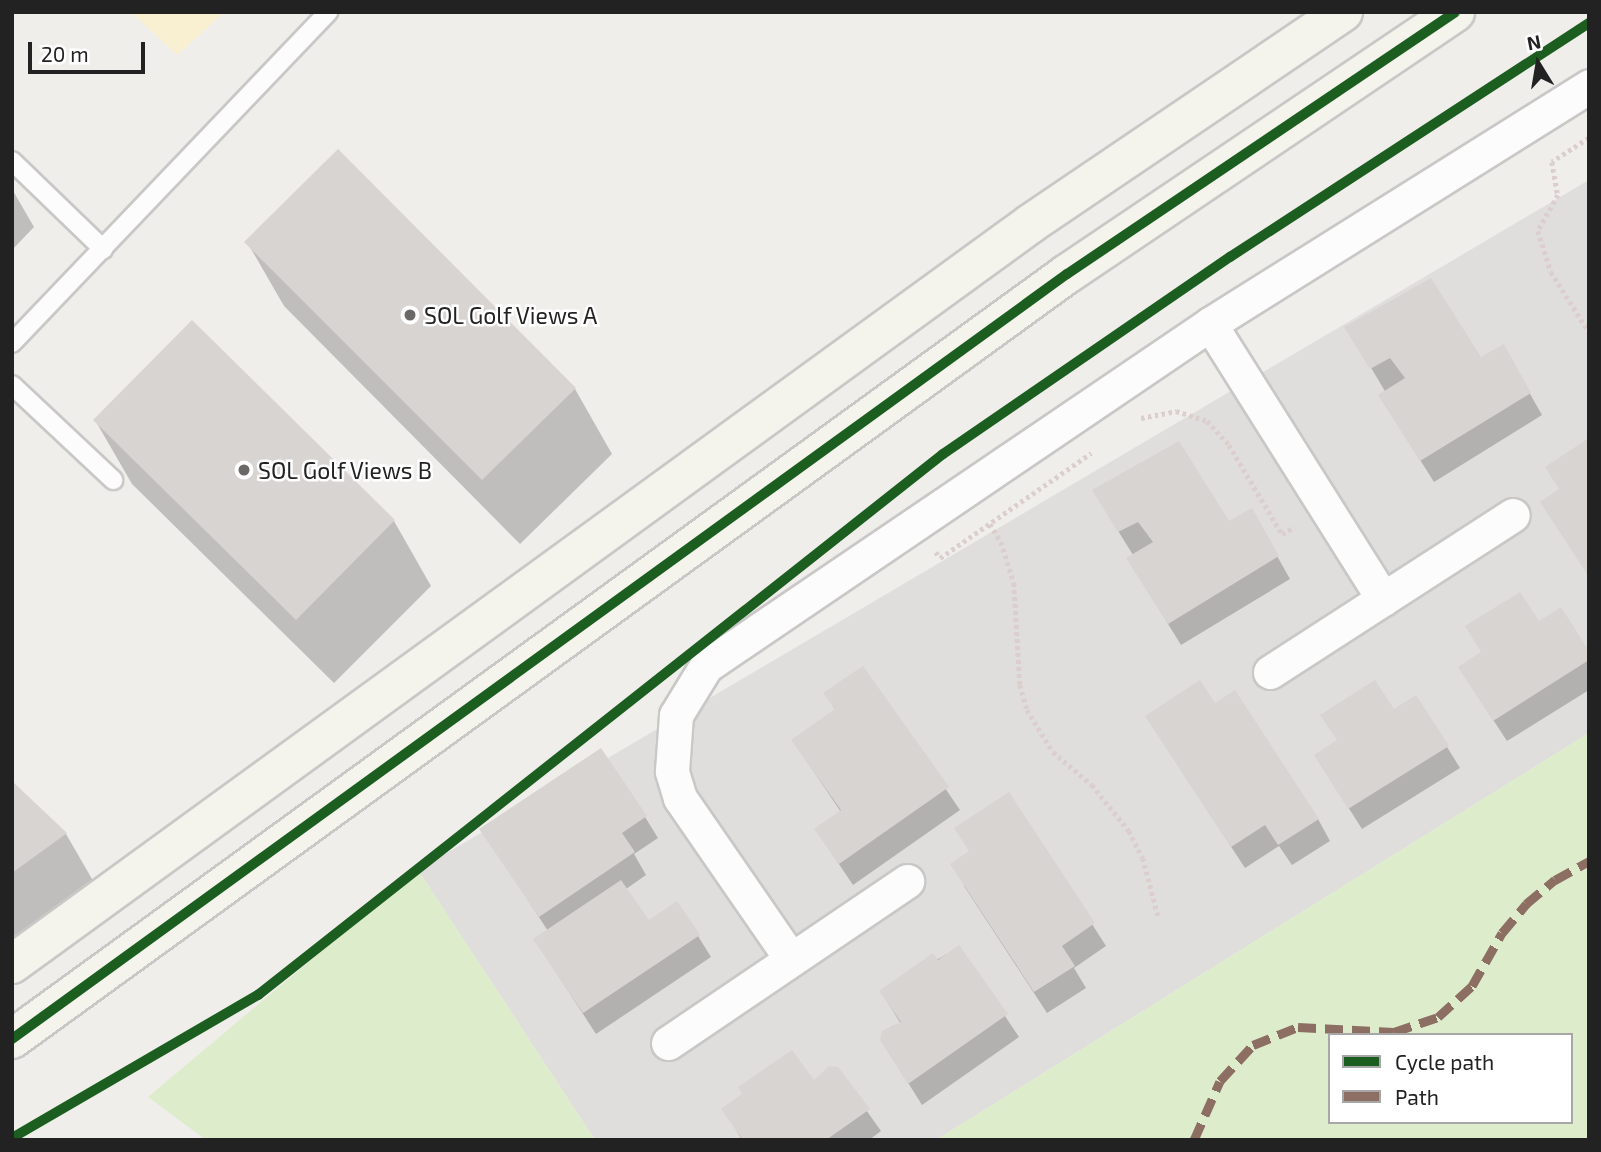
<!DOCTYPE html>
<html>
<head>
<meta charset="utf-8">
<style>
	body { margin:0 }
	#map { position:relative; width:1601px; height:1152px; overflow:hidden; background:#f0eeeb; font-family:"Exo 2",sans-serif }
	div>[style] { position:absolute }
	.residential>* { inset:0; background:#dfdedc }
	.grass>* { inset:0; background:#ddeccb }
	.sand>* { inset:0; background:#f8f0d0 }
	.shadow>* { inset:0; background:#0003 }
	.building>* { inset:0; background:#d7d4d2 }
	.path>* { height:4.5px; margin-top:-2.25px; transform-origin:0; background:repeating-linear-gradient(90deg,#dccecd 0 3.5px,transparent 0 7px) }
	.roads { filter:drop-shadow(2px 0 #c9c8c7) drop-shadow(-2px 0 #c9c8c7) drop-shadow(0 2px #c9c8c7) drop-shadow(0 -2px #c9c8c7) }
	.lane>* { height:18px; margin:-9px; padding:0 9px; transform-origin:9px; border-radius:9px; background:#fdfcfc }
	.street>* { height:33px; margin:-16.5px; padding:0 16.5px; transform-origin:16.5px; border-radius:16.5px; background:#fdfcfc }
	.secondary>* { height:38px; margin:-19px; padding:0 19px; transform-origin:19px; border-radius:19px; background:#f4f4ed }
	.quiet>* { height:9px; margin-top:-4.5px; transform-origin:0; background:repeating-linear-gradient(90deg,#8d6e63 0 18px,transparent 0 27px) }
	.cycleway>* { height:10px; margin:-5px; padding:0 5px; transform-origin:5px; border-radius:5px; background:#1b5e20 }
	.dots>* { width:19px; height:19px; translate:-50% -50%; box-sizing:border-box; border:4px solid #fff; border-radius:50% }
	span { translate:-50% -50%; white-space:nowrap; text-align:center; line-height:1.15; -webkit-text-stroke:5px #fff; paint-order:stroke }
	.poi-label { font-size:23px; color:#222 }
	.left { translate:0 -50%; text-align:left }
	.frame { position:absolute; inset:0; border:14px solid #222; pointer-events:none }
	.legend { position:absolute; left:1328px; top:1033px; width:245px; height:91px; box-sizing:border-box; background:#fff; border:2px solid #a7a7a7; margin:0; padding:9px 12px; list-style:none; font-size:21px; color:#222 }
	.legend li { display:flex; align-items:center; gap:14px; height:35px }
	.legend b { width:35px; border:2px solid #a7a7a7 }
	.north { position:absolute; left:1503px; top:28px; width:70px; height:70px; -webkit-text-stroke:5px #fff; paint-order:stroke; rotate:349deg; font-size:19px; font-weight:700; line-height:28px; text-align:center; color:#222 }
	.north::after { content:''; display:block; margin:auto; width:24px; height:32px; background:#222; clip-path:polygon(50% 0,100% 100%,50% 72%,0 100%) }
	.scale { position:absolute; left:28px; top:42px; width:117px; height:32px; box-sizing:border-box; border:4px solid #222; border-top:0; padding-left:9px; font-size:21px; line-height:24px; white-space:nowrap; color:#222; -webkit-text-stroke:5px #fff; paint-order:stroke }
</style>
</head>
<body>
<div id="map">
	<div class="residential">
		<div style="clip-path:polygon(1589px 180px,1589px 733px,936px 1140px,595px 1140px,418px 870px)"></div>
	</div>
	<div class="grass">
		<div style="clip-path:polygon(evenodd,1589px 733px,1589px 1140px,936px 1140px,1589px 733px,1330px 1035px,1571px 1035px,1571px 1122px,1330px 1122px,1330px 1035px)"></div>
		<div style="clip-path:polygon(418px 870px,595px 1140px,206px 1140px,148px 1097px)"></div>
	</div>
	<div class="sand">
		<div style="clip-path:polygon(131px 12px,225px 12px,177px 55px)"></div>
	</div>
	<div class="shadow">
		<div style="clip-path:polygon(338px 151px,575px 389px,612px 454px,520px 544px,284px 306px,247px 242px)"></div>
		<div style="clip-path:polygon(12px 189px,34px 227px,12px 250px)"></div>
		<div style="clip-path:polygon(192px 322px,394px 521px,431px 586px,334px 683px,132px 484px,95px 420px)"></div>
		<div style="clip-path:polygon(1347px 327px,1481px 360px,1503px 346px,1542px 415px,1434px 482px,1393px 417px,1386px 393px)"></div>
		<div style="clip-path:polygon(1251px 510px,1290px 579px,1181px 645px,1141px 580px,1133px 555px,1107px 513px,1229px 523px)"></div>
		<div style="clip-path:polygon(1538px 623px,1589px 654px,1589px 690px,1507px 741px,1473px 689px,1483px 653px)"></div>
		<div style="clip-path:polygon(863px 668px,960px 810px,853px 885px,816px 830px,841px 812px,793px 741px,836px 711px,826px 694px)"></div>
		<div style="clip-path:polygon(1215px 705px,1318px 819px,1330px 841px,1292px 865px,1279px 846px,1245px 868px,1160px 738px)"></div>
		<div style="clip-path:polygon(1393px 711px,1447px 747px,1460px 768px,1362px 829px,1329px 777px,1338px 742px)"></div>
		<div style="clip-path:polygon(12px 784px,66px 834px,103px 898px,12px 965px)"></div>
		<div style="clip-path:polygon(1009px 794px,1106px 946px,1074px 968px,1086px 988px,1047px 1013px,964px 886px,970px 852px)"></div>
		<div style="clip-path:polygon(645px 817px,658px 838px,634px 854px,646px 875px,626px 889px,648px 922px,698px 936px,711px 957px,596px 1034px,535px 940px,548px 931px,482px 830px)"></div>
		<div style="clip-path:polygon(959px 947px,1019px 1037px,922px 1105px,882px 1041px,892px 1026px,901px 1024px,881px 992px)"></div>
		<div style="clip-path:polygon(837px 1069px,881px 1131px,869px 1140px,742px 1140px,724px 1109px,744px 1094px,814px 1083px)"></div>
	</div>
	<div class="building">
		<div style="clip-path:polygon(338px 149px,576px 388px,482px 480px,244px 242px)"></div>
		<div style="clip-path:polygon(1431px 278px,1481px 357px,1504px 344px,1531px 393px,1420px 461px,1378px 395px,1405px 378px,1390px 358px,1370px 369px,1344px 327px)"></div>
		<div style="clip-path:polygon(192px 320px,395px 520px,296px 620px,93px 420px)"></div>
		<div style="clip-path:polygon(1589px 438px,1589px 577px,1540px 502px,1559px 489px,1545px 467px)"></div>
		<div style="clip-path:polygon(1179px 441px,1229px 521px,1252px 508px,1279px 556px,1168px 624px,1126px 558px,1153px 542px,1138px 522px,1118px 532px,1092px 490px)"></div>
		<div style="clip-path:polygon(1520px 592px,1539px 621px,1561px 607px,1589px 651px,1589px 660px,1493px 721px,1458px 667px,1481px 652px,1465px 626px)"></div>
		<div style="clip-path:polygon(863px 666px,949px 787px,839px 864px,814px 829px,841px 810px,791px 740px,835px 709px,823px 693px)"></div>
		<div style="clip-path:polygon(1200px 680px,1215px 703px,1235px 690px,1319px 819px,1278px 845px,1265px 825px,1231px 847px,1145px 716px)"></div>
		<div style="clip-path:polygon(1375px 680px,1394px 709px,1416px 695px,1449px 746px,1348px 809px,1314px 755px,1337px 740px,1320px 715px)"></div>
		<div style="clip-path:polygon(601px 748px,647px 816px,622px 833px,635px 852px,539px 917px,479px 829px)"></div>
		<div style="clip-path:polygon(12px 781px,67px 833px,12px 873px)"></div>
		<div style="clip-path:polygon(1009px 792px,1095px 923px,1062px 946px,1075px 966px,1034px 992px,950px 864px,969px 851px,954px 828px)"></div>
		<div style="clip-path:polygon(621px 880px,649px 920px,677px 901px,700px 935px,583px 1013px,533px 939px)"></div>
		<div style="clip-path:polygon(959px 945px,1008px 1014px,908px 1084px,880px 1040px,882px 1031px,901px 1022px,879px 991px,933px 953px,938px 960px)"></div>
		<div style="clip-path:polygon(792px 1050px,814px 1080px,829px 1066px,838px 1067px,870px 1109px,826px 1140px,743px 1140px,721px 1109px,742px 1094px,738px 1087px)"></div>
	</div>
	<div class="path">
		<div style="left:1589px;top:138px;width:44px;rotate:147deg"></div>
		<div style="left:1552px;top:162px;width:34px;rotate:80deg"></div>
		<div style="left:1558px;top:195px;width:41px;rotate:119.1deg"></div>
		<div style="left:1538px;top:231px;width:43px;rotate:72.4deg"></div>
		<div style="left:1551px;top:272px;width:71px;rotate:57.7deg"></div>
		<div style="left:1141px;top:418px;width:36px;rotate:-11deg"></div>
		<div style="left:1176px;top:411px;width:33px;rotate:18deg"></div>
		<div style="left:1207px;top:421px;width:33px;rotate:47deg"></div>
		<div style="left:1229px;top:445px;width:104px;rotate:59.2deg"></div>
		<div style="left:1282px;top:534px;width:14px;rotate:-30deg"></div>
		<div style="left:990px;top:524px;width:21px;rotate:59deg"></div>
		<div style="left:1001px;top:542px;width:43px;rotate:72.4deg"></div>
		<div style="left:1014px;top:583px;width:102px;rotate:86.6deg"></div>
		<div style="left:1020px;top:685px;width:26px;rotate:74deg"></div>
		<div style="left:1027px;top:710px;width:49px;rotate:58.2deg"></div>
		<div style="left:1053px;top:752px;width:51px;rotate:40.2deg"></div>
		<div style="left:1092px;top:785px;width:59px;rotate:51.2deg"></div>
		<div style="left:1129px;top:831px;width:30px;rotate:63deg"></div>
		<div style="left:1143px;top:858px;width:60px;rotate:75.5deg"></div>
		<div style="left:936px;top:552px;width:7px;rotate:56deg"></div>
		<div style="left:940px;top:558px;width:184px;rotate:-34.8deg"></div>
	</div>
	<div class="roads">
		<div class="lane">
			<div style="left:12px;top:161px;width:127px;rotate:44deg"></div>
			<div style="left:12px;top:343px;width:458px;rotate:-46.3deg"></div>
			<div style="left:12px;top:385px;width:139px;rotate:43.2deg"></div>
		</div>
		<div class="street">
			<div style="left:1210px;top:324px;width:325px;rotate:57.8deg"></div>
			<div style="left:1270px;top:672px;width:289px;rotate:-32.9deg"></div>
			<div style="left:791px;top:959px;width:196px;rotate:-124.6deg"></div>
			<div style="left:680px;top:798px;width:28px;rotate:-107deg"></div>
			<div style="left:672px;top:771px;width:56px;rotate:-85.9deg"></div>
			<div style="left:676px;top:715px;width:57px;rotate:-58.5deg"></div>
			<div style="left:706px;top:666px;width:609px;rotate:-34.16deg"></div>
			<div style="left:1210px;top:324px;width:448px;rotate:-32.1deg"></div>
			<div style="left:668px;top:1043px;width:289px;rotate:-34.1deg"></div>
		</div>
		<div class="secondary">
			<div style="left:12px;top:964px;width:1259px;rotate:-36.01deg"></div>
			<div style="left:1030px;top:224px;width:378px;rotate:-34.1deg"></div>
			<div style="left:12px;top:1039px;width:1303px;rotate:-35.95deg"></div>
			<div style="left:1067px;top:274px;width:468px;rotate:-34deg"></div>
		</div>
	</div>
	<div class="quiet">
		<div style="left:1194px;top:1140px;width:64px;rotate:-66.2deg"></div>
		<div style="left:1220px;top:1081px;width:49px;rotate:-47.5deg"></div>
		<div style="left:1253px;top:1045px;width:48px;rotate:-21.8deg"></div>
		<div style="left:1298px;top:1027px;width:96px;rotate:3deg"></div>
		<div style="left:1394px;top:1032px;width:46px;rotate:-18.8deg"></div>
		<div style="left:1438px;top:1017px;width:46px;rotate:-42.4deg"></div>
		<div style="left:1472px;top:986px;width:61px;rotate:-60.5deg"></div>
		<div style="left:1502px;top:933px;width:38px;rotate:-50deg"></div>
		<div style="left:1526px;top:904px;width:38px;rotate:-40deg"></div>
		<div style="left:1555px;top:880px;width:39px;rotate:-29deg"></div>
	</div>
	<div class="cycleway">
		<div style="left:12px;top:1039px;width:1303px;rotate:-35.95deg"></div>
		<div style="left:1067px;top:274px;width:468px;rotate:-34deg"></div>
		<div style="left:12px;top:1138px;width:285px;rotate:-30.2deg"></div>
		<div style="left:258px;top:995px;width:873px;rotate:-38.3deg"></div>
		<div style="left:943px;top:454px;width:348px;rotate:-34.5deg"></div>
		<div style="left:1230px;top:257px;width:429px;rotate:-33.1deg"></div>
	</div>
	<div class="dots">
		<div style="left:410px;top:315px;background:#6a6968"></div>
		<div style="left:244px;top:470px;background:#6a6968"></div>
	</div>
	<div class="poi-label">
		<span class="left" style="left:424px;top:315px">SOL Golf Views A</span>
		<span class="left" style="left:258px;top:470px">SOL Golf Views B</span>
	</div>
	<div class="frame"></div>
	<ul class="legend">
	<li><b style="height:9px;background:#1b5e20"></b>Cycle path</li>
	<li><b style="height:9px;background:#8d6e63"></b>Path</li>
	</ul>
	<div class="north">N</div>
	<div class="scale">20 m</div>
</div>
</body>
</html>
